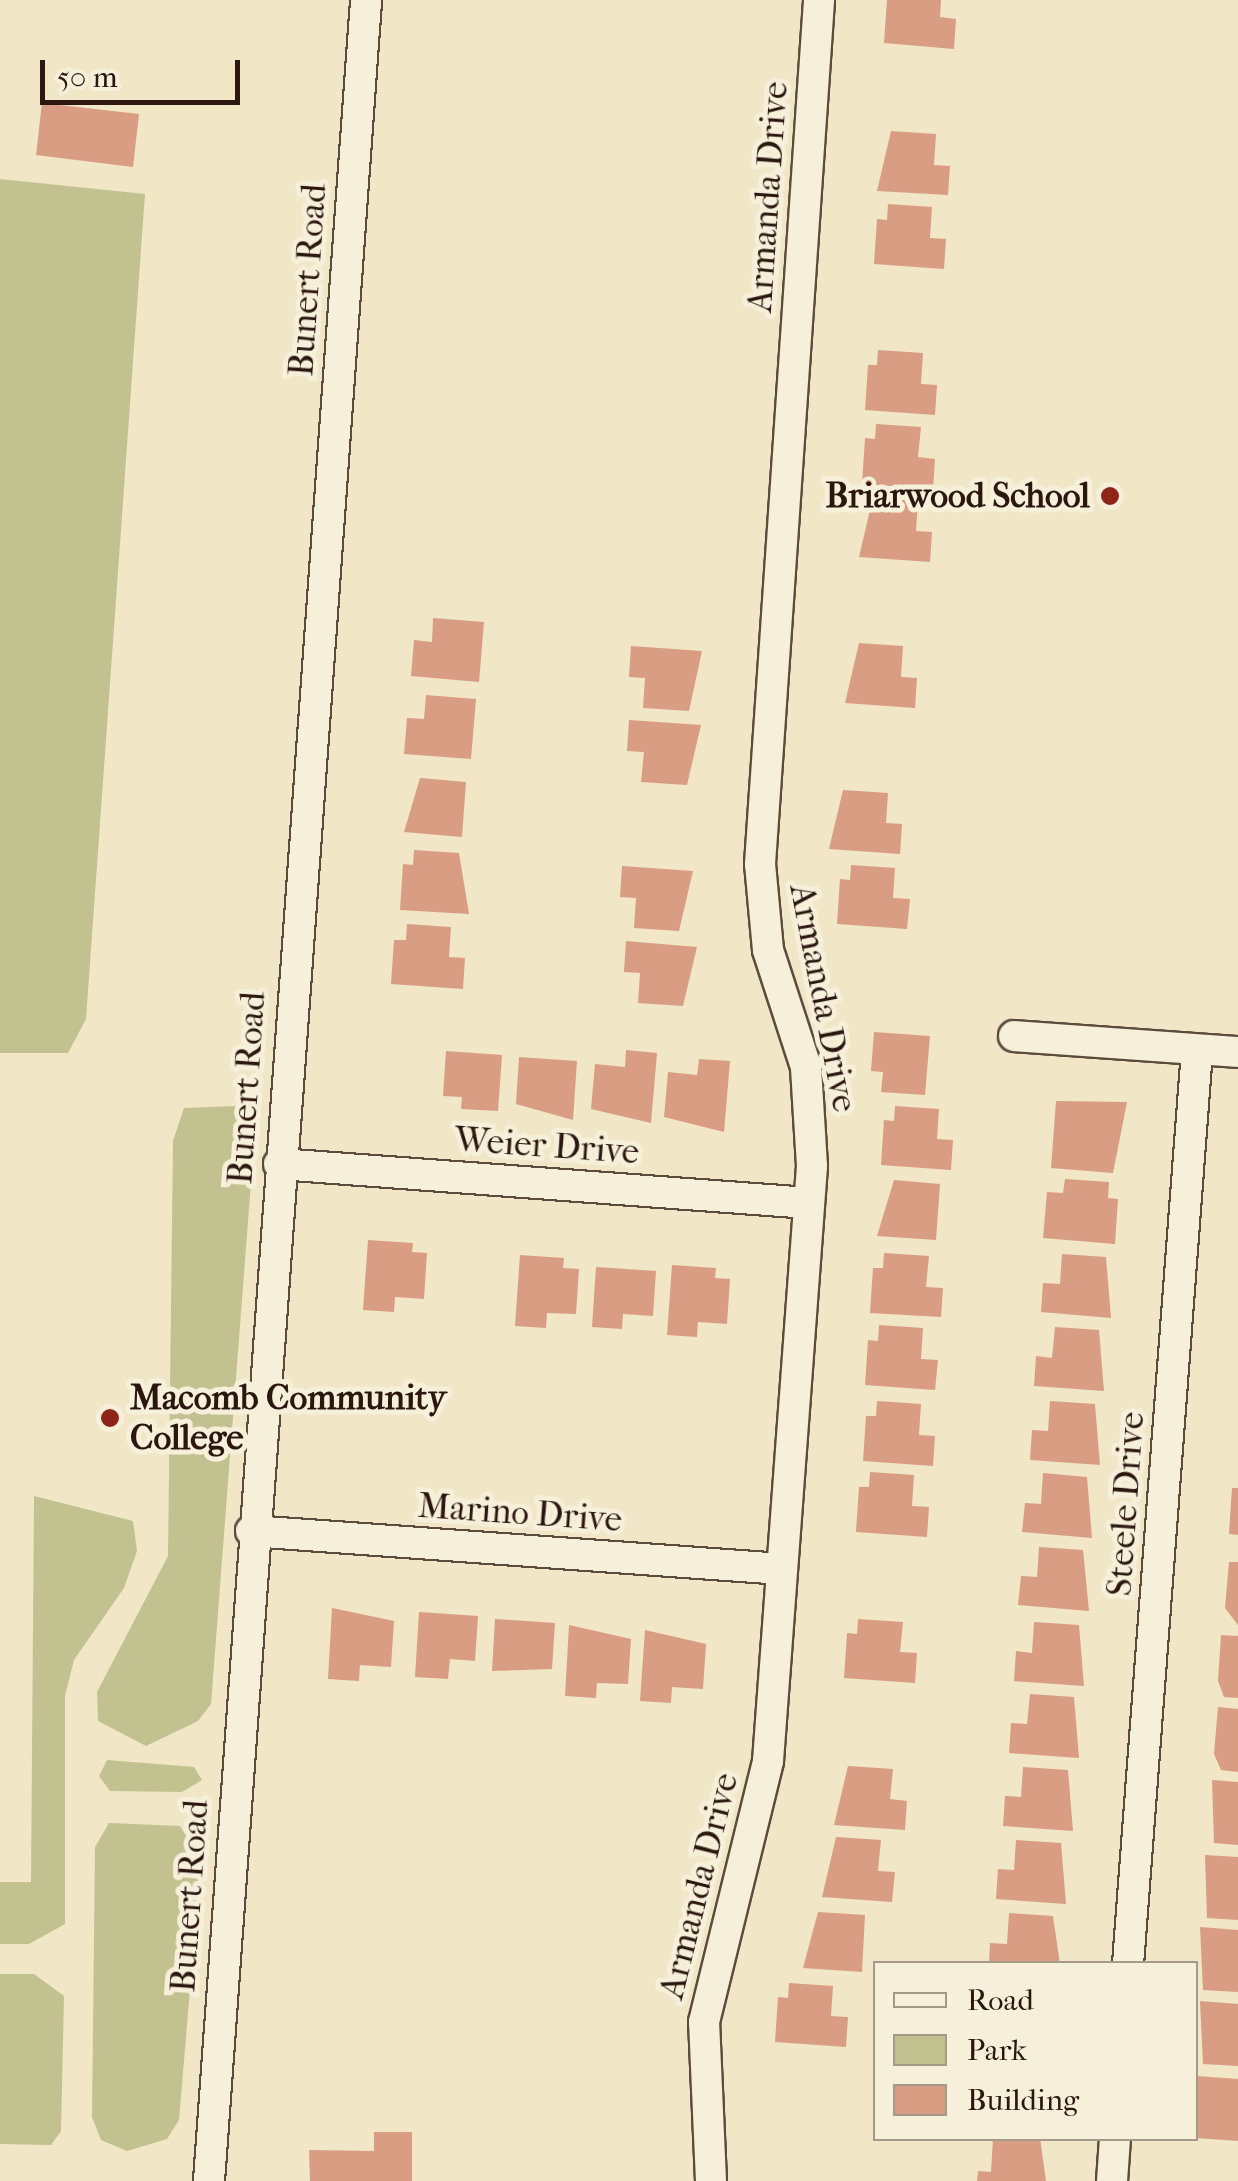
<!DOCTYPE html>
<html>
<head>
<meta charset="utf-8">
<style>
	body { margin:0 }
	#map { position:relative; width:1238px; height:2181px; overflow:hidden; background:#f1e6c6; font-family:"IM FELL French Canon",serif }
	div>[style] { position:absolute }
	.green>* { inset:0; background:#c2c290 }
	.building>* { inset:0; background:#d89d83 }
	.roads { filter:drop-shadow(2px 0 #5d4b3e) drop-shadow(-2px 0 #5d4b3e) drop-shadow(0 2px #5d4b3e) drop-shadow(0 -2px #5d4b3e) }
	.minor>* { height:30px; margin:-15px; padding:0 15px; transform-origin:15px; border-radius:15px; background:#f6efda }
	.dots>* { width:28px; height:28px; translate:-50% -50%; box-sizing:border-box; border:5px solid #f6efda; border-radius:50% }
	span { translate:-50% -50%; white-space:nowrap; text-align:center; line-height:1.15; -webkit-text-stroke:10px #f6efda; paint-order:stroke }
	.street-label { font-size:35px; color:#2c1710 }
	.poi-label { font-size:35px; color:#2c1710; font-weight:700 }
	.right { translate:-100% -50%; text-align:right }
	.left { translate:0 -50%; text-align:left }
	.legend { position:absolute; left:873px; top:1961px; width:325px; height:180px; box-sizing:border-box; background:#f6efda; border:2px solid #a59989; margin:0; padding:12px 18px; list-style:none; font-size:30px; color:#2c1710 }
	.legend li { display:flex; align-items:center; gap:20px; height:50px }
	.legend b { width:50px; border:2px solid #a59989 }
	.scale { position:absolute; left:40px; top:60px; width:200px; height:45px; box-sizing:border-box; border:5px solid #2c1710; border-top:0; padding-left:12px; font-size:30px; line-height:35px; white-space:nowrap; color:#2c1710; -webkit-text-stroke:8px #f6efda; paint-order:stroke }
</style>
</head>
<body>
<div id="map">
	<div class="green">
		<div style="clip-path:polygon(0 179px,145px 194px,86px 1019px,68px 1053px,0 1053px)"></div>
		<div style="clip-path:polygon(235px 1106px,255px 1130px,211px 1704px,198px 1721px,146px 1746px,98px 1721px,97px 1692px,168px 1556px,173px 1141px,184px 1108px)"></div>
		<div style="clip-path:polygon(34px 1496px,133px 1521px,137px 1551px,124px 1588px,74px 1660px,65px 1696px,65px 1924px,29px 1944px,0 1944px,0 1882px,31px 1882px)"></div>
		<div style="clip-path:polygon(107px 1760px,194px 1767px,202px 1780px,182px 1792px,110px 1791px,99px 1776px)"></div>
		<div style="clip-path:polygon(109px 1823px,180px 1826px,201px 1860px,179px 2120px,167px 2139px,127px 2151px,101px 2140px,92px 2117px,95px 1847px)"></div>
		<div style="clip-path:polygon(0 1974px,34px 1974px,64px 1996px,61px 2131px,51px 2145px,0 2144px)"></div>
	</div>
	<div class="building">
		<div style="clip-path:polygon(887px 0,941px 0,940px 17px,956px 19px,954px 49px,884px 43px)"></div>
		<div style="clip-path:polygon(42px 103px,139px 114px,133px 167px,36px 155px)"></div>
		<div style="clip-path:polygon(891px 131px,936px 134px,934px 165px,950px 166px,948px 195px,877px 191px)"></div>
		<div style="clip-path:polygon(888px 204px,932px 207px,930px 238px,946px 239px,944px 269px,874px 264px,877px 219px,887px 220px)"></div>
		<div style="clip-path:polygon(878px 350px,923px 353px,921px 384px,937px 385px,935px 415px,865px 410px,868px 365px,877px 365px)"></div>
		<div style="clip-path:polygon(876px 424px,921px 427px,918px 457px,935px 459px,933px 489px,862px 484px,865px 438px,875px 439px)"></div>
		<div style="clip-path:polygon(873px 497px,918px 500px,916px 531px,932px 532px,930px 562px,859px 557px)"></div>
		<div style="clip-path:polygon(433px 618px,484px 622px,479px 682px,411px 676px,414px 640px,432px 642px)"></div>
		<div style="clip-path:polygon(859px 643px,903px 646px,901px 677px,917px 678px,915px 708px,845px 703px)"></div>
		<div style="clip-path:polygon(631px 646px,702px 651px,689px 711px,643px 708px,645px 678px,629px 677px)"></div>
		<div style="clip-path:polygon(426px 695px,476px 699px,471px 759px,404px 754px,407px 718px,424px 719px)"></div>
		<div style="clip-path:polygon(629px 720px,701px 725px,687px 785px,641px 782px,644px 752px,627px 751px)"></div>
		<div style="clip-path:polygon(420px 778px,466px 782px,462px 837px,404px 832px)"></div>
		<div style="clip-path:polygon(843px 790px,888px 793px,886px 823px,902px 824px,900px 854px,829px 849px)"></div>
		<div style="clip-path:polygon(414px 850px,459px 853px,469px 914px,400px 910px,403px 864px,413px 865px)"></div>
		<div style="clip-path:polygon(851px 865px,895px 868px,893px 898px,910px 899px,907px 929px,837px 924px,840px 879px,850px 880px)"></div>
		<div style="clip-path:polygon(622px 866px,693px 871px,679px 931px,634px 928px,636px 898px,620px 897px)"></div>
		<div style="clip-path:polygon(407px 924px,451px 927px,449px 957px,465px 958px,463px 989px,391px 984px,394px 940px,406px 940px)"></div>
		<div style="clip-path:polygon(626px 941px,697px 947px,683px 1006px,638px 1003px,640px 973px,624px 972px)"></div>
		<div style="clip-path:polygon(874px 1032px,930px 1036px,925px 1095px,881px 1092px,883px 1072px,871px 1071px)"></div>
		<div style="clip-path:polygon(626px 1050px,657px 1053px,651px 1123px,591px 1109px,595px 1064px,625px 1067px)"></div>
		<div style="clip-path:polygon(446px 1051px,502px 1055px,498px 1111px,461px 1109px,462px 1097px,443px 1096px)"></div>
		<div style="clip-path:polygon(519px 1057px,577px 1061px,573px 1120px,516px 1104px)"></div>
		<div style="clip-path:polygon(699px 1059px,730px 1061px,724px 1132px,664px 1117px,668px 1072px,697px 1075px)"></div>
		<div style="clip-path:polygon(1056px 1101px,1127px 1102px,1113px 1173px,1051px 1168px)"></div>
		<div style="clip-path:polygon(895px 1106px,939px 1109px,937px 1139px,953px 1140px,951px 1170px,881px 1165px,884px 1120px,894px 1121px)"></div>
		<div style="clip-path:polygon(1065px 1179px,1109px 1182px,1108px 1198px,1118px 1199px,1115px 1244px,1043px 1238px,1047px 1192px,1063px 1193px)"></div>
		<div style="clip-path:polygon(894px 1180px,940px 1184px,936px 1240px,877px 1236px)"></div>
		<div style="clip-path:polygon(368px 1240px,413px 1243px,412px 1252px,427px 1253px,424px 1299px,395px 1297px,394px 1312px,363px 1310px)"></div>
		<div style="clip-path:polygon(884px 1253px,929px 1256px,926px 1287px,943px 1288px,941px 1317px,870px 1313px,873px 1268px,883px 1268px)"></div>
		<div style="clip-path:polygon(1062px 1254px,1106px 1257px,1111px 1318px,1041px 1312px,1043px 1283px,1060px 1284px)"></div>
		<div style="clip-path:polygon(520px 1255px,564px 1258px,563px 1268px,579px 1269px,576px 1314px,547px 1313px,546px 1328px,515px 1326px)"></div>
		<div style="clip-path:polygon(672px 1265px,716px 1268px,715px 1278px,730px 1279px,727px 1324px,698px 1322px,697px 1337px,667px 1335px)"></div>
		<div style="clip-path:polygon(596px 1267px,656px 1271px,653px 1316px,623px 1314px,622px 1329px,592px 1327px)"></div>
		<div style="clip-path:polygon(879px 1325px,923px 1328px,921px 1359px,938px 1360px,935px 1390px,865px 1385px,868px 1340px,878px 1341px)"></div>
		<div style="clip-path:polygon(1055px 1327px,1099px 1330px,1104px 1391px,1034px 1386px,1036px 1356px,1052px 1358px)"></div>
		<div style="clip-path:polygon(877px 1401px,921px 1404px,919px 1435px,935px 1436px,933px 1466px,863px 1461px,866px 1416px,876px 1416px)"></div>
		<div style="clip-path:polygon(1050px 1401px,1095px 1404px,1100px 1465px,1030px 1460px,1032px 1430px,1048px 1431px)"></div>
		<div style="clip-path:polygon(870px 1472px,914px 1475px,912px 1506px,929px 1507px,927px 1537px,856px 1532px,859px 1487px,869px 1487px)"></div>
		<div style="clip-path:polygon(1043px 1473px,1087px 1477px,1092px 1538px,1022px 1532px,1025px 1503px,1041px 1504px)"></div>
		<div style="clip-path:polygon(1232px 1488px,1238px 1488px,1238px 1535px,1229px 1534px)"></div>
		<div style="clip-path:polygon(1039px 1547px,1083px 1550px,1089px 1611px,1018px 1605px,1021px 1576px,1037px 1577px)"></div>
		<div style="clip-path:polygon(1229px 1562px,1238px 1562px,1238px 1625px,1225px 1608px)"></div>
		<div style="clip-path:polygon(332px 1608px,394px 1621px,391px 1667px,360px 1665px,359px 1681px,328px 1679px)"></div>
		<div style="clip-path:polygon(419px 1612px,478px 1616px,475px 1661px,450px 1659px,448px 1679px,415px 1677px)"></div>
		<div style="clip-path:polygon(495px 1619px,555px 1623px,552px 1669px,492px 1671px)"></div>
		<div style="clip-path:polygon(858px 1619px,903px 1622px,900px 1652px,917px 1653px,915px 1683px,844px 1678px,847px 1633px,857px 1634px)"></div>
		<div style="clip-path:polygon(1034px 1622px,1079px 1625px,1084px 1686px,1014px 1681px,1016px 1651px,1032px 1653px)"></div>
		<div style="clip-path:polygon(569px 1625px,631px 1639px,628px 1684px,597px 1683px,596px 1698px,565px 1696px)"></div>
		<div style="clip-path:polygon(645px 1630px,706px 1644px,703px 1689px,672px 1687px,671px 1703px,640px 1701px)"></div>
		<div style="clip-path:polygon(1221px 1635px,1238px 1636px,1238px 1698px,1224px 1697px,1218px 1681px)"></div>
		<div style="clip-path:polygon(1030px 1694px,1074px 1697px,1079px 1758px,1009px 1753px,1011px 1723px,1027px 1724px)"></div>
		<div style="clip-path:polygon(1218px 1707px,1238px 1709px,1238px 1772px,1221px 1770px,1214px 1754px)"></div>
		<div style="clip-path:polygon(848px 1766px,893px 1769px,890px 1799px,907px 1801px,905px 1830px,834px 1825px)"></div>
		<div style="clip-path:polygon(1023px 1767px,1068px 1770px,1073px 1831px,1003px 1826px,1005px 1796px,1021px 1797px)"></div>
		<div style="clip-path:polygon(1212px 1780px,1238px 1782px,1238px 1845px,1214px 1843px)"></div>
		<div style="clip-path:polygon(836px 1837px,881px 1840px,878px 1871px,895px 1872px,892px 1902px,822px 1897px)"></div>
		<div style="clip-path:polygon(1016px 1840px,1061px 1843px,1066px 1904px,996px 1899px,998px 1869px,1014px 1870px)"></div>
		<div style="clip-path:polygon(1205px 1855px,1238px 1857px,1238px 1920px,1207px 1918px)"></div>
		<div style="clip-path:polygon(818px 1912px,865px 1915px,862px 1972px,803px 1968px)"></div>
		<div style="clip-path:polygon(1009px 1913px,1053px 1916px,1060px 1964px,989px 1964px,990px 1943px,1007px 1944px)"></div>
		<div style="clip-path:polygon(1200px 1927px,1238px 1930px,1238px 1992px,1203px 1990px)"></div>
		<div style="clip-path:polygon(789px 1983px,833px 1986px,831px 2016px,848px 2017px,846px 2047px,775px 2042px,778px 1997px,788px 1998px)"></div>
		<div style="clip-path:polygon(1200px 2001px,1238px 2004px,1238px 2066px,1203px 2064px)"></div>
		<div style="clip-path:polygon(1196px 2076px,1238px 2079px,1238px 2141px,1196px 2138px)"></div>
		<div style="clip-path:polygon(374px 2132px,412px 2132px,412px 2181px,310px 2181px,309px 2150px,374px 2151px)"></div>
		<div style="clip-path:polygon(993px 2138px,1040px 2138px,1046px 2181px,977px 2181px,978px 2171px,991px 2172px)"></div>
	</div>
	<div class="roads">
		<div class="minor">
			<div style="left:1014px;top:1036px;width:225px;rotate:4.1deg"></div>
			<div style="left:279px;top:1164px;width:531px;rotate:4.21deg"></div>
			<div style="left:251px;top:1531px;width:532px;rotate:4.09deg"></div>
			<div style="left:1128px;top:1964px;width:916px;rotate:-85.68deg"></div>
			<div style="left:209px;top:2181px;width:2187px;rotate:-85.88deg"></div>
			<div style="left:711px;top:2181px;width:159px;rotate:-92.5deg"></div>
			<div style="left:704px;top:2022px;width:269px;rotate:-76.2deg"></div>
			<div style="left:768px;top:1761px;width:597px;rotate:-85.77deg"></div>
			<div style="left:812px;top:1166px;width:99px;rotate:-93.5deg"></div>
			<div style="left:806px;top:1067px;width:123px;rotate:-108deg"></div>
			<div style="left:768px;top:950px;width:86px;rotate:-95.3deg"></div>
			<div style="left:760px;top:864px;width:866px;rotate:-86.09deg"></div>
			<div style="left:1112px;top:2181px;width:43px;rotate:-86deg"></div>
		</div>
	</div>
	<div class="dots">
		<div style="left:1110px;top:496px;background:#8f2418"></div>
		<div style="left:110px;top:1418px;background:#8f2418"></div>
	</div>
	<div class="street-label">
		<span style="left:768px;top:197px;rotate:-86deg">Armanda Drive</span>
		<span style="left:308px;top:280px;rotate:-86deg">Bunert Road</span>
		<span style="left:823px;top:998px;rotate:79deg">Armanda Drive</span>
		<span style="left:247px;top:1088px;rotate:-86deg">Bunert Road</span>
		<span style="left:547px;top:1146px;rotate:4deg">Weier Drive</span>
		<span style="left:1126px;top:1504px;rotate:-86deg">Steele Drive</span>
		<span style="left:520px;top:1513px;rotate:4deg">Marino Drive</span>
		<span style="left:699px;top:1886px;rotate:-76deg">Armanda Drive</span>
		<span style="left:190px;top:1896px;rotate:-86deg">Bunert Road</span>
	</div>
	<div class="poi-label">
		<span class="right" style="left:1090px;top:496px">Briarwood School</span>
		<span class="left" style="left:130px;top:1418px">Macomb Community<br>College</span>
	</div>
	<ul class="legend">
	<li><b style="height:12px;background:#f6efda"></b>Road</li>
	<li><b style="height:28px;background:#c2c290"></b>Park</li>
	<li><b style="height:28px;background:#d89d83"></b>Building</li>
	</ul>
	<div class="scale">50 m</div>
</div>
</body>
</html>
